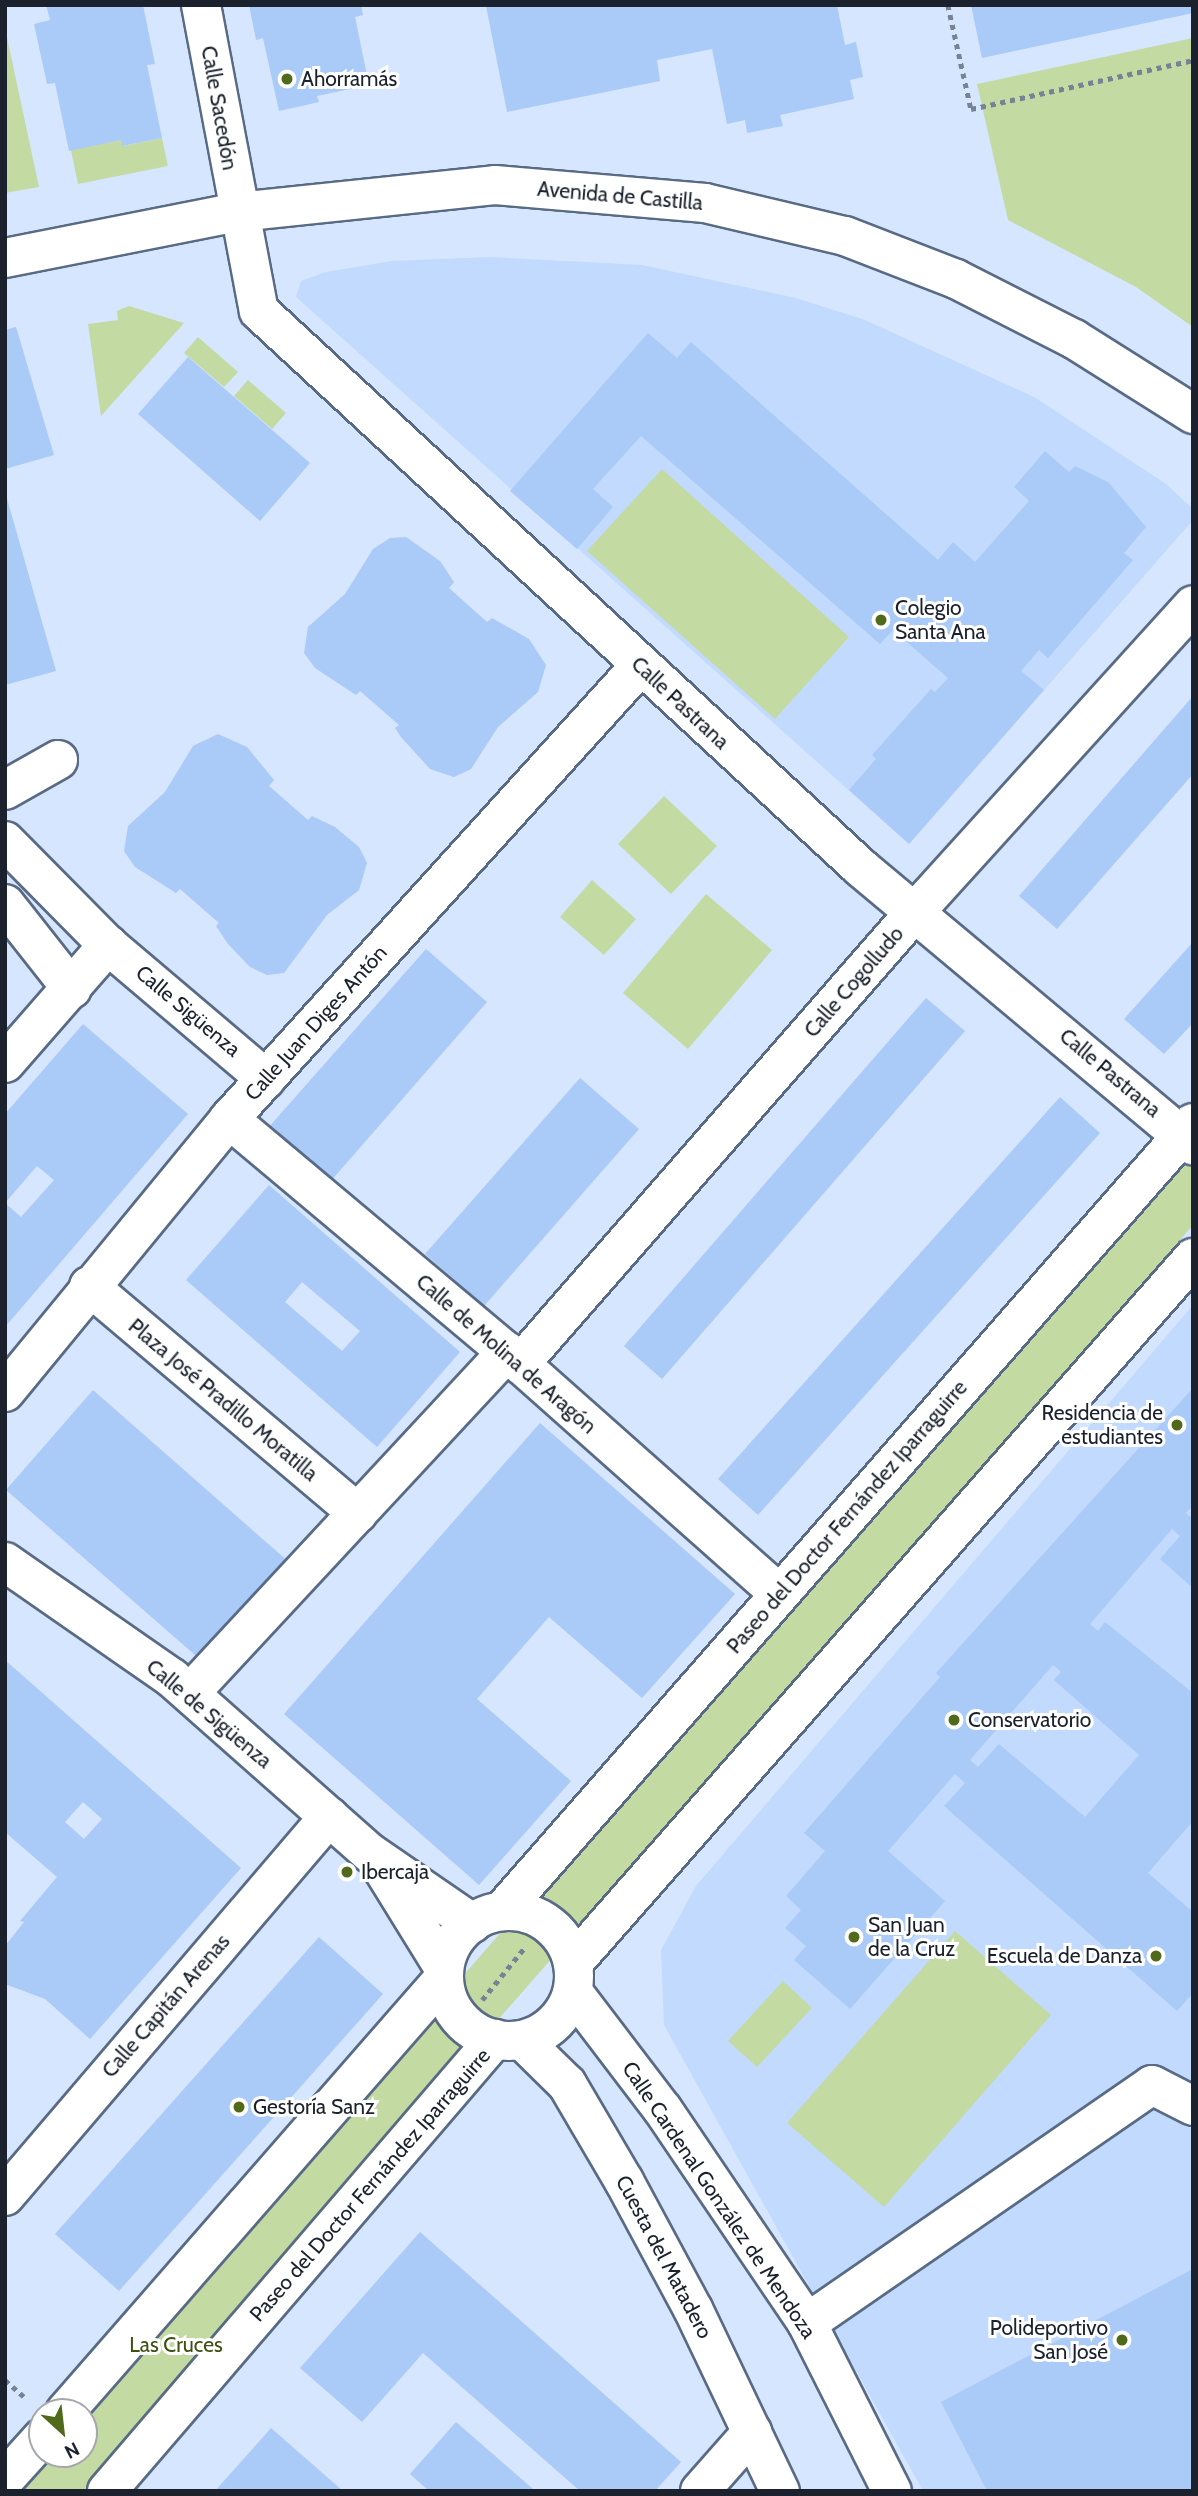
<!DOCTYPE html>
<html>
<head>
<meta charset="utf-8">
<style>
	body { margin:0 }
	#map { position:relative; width:1198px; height:2496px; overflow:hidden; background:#d6e6fe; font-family:Cabin,sans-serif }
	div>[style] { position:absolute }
	.built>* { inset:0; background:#c1dafd }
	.green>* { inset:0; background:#c4daa3 }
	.building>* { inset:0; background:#aacaf7 }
	.path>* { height:4.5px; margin-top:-2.25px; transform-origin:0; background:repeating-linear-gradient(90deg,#778294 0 5px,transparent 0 10px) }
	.roads { filter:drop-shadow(2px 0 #596b84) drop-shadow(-2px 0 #596b84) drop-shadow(0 2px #596b84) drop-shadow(0 -2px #596b84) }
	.minor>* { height:38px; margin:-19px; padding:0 19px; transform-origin:19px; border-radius:19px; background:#fff }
	.minor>.ring { margin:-19px; padding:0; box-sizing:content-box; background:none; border:38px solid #fff; border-radius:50% }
	.dots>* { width:19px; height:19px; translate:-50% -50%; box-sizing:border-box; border:4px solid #fff; border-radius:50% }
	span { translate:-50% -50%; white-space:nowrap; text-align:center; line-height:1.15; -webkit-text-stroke:6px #fff; paint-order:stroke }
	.poi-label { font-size:21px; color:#1b222d }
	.left { translate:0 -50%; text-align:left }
	.right { translate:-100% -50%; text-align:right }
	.street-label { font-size:21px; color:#1b222d }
	.park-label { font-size:21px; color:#3d5112 }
	.frame { position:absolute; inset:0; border:7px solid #1b222d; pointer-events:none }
	.north { position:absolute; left:28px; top:2398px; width:70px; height:70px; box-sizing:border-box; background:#fff; border:2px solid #a4a7ab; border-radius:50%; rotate:153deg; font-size:19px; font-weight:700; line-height:28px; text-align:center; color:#1b222d }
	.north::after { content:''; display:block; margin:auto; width:24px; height:32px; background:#50691a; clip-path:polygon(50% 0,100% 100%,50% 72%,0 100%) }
</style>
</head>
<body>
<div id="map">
	<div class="built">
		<div style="clip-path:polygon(491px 257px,642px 265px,796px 298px,865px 320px,1034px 397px,1166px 484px,1193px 509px,1193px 520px,909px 844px,296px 297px,301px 281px,326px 272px,392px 261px)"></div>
		<div style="clip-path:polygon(1193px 1305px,1193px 2491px,923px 2491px,664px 2025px,661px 1950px,696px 1886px)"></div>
	</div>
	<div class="green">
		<div style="clip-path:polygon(5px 28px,39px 187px,5px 193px)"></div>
		<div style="clip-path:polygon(1193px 38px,1193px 327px,1136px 287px,1008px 220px,977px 84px)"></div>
		<div style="clip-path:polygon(162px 138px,168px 166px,78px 184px,71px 150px,121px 140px,123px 146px)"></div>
		<div style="clip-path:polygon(129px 306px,184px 323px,101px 416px,88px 324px,118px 320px,117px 311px)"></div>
		<div style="clip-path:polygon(198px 337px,238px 372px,224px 387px,184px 353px)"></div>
		<div style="clip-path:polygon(248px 380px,286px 413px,272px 429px,234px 396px)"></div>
		<div style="clip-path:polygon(662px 469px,849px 637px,775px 719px,587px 551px)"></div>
		<div style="clip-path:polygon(664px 796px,717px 846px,671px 894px,618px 844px)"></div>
		<div style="clip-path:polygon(592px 880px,636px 919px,604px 955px,560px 917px)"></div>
		<div style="clip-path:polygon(706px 894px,772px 950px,688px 1049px,623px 993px)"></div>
		<div style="clip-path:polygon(1193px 1142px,1193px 1225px,86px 2491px,12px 2491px,45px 2454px,84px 2454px,81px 2412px)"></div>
		<div style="clip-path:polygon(955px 1931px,1051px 2015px,884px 2207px,787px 2123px)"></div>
		<div style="clip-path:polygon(783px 1981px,812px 2008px,757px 2067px,728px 2041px)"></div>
	</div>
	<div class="building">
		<div style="clip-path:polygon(46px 5px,143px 5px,155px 64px,147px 65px,162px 138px,122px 146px,121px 140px,69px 151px,55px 83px,47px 84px,34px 24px,50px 20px)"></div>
		<div style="clip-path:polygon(249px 5px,361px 5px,363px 15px,355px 17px,369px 85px,317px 96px,319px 102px,279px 111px,263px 38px,256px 40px)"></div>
		<div style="clip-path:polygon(837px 5px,845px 45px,856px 42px,863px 77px,850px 80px,854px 99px,780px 115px,783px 126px,747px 133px,745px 120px,727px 124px,712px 49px,657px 60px,660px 81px,507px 112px,486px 6px)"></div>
		<div style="clip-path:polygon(971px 5px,1193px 5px,1193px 13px,982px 58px)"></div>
		<div style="clip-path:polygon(16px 327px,54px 455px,5px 469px,5px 330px)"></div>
		<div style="clip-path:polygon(648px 333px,677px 358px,691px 342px,938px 560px,953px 542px,975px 562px,1029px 501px,1014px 487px,1045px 451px,1069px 472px,1075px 466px,1108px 482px,1146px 527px,1124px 553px,1133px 560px,1048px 658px,1039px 650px,1021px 671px,1044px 690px,909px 844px,849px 790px,876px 759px,872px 755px,931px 689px,935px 692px,948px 678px,893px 630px,880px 644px,641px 436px,593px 489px,613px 507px,577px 549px,510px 491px)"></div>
		<div style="clip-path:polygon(188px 357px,310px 463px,260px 521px,138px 414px)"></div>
		<div style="clip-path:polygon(6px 495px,56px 671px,5px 685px,5px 496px)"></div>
		<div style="clip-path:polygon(406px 537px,440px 561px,454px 582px,449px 588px,487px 622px,492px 618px,529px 639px,546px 665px,538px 692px,498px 727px,471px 769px,454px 777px,430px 769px,401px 737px,395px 728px,399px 725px,360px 691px,356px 695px,315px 668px,304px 653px,308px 627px,345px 594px,373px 549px,390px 538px)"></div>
		<div style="clip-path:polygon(1193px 696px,1193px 774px,1057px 929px,1019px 896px)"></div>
		<div style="clip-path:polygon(218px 734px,247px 747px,274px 780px,269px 786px,308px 820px,312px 816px,335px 827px,359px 847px,367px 863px,359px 890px,327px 915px,284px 973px,267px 975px,250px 967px,228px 944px,216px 926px,219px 923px,180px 889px,176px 893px,135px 867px,124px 851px,128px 826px,165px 792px,193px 746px)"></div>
		<div style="clip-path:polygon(1193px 942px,1193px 1023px,1164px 1054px,1124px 1019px)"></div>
		<div style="clip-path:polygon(426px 949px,487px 1002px,330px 1182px,268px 1128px)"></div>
		<div style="clip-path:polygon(926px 998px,965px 1031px,662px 1379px,624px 1346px)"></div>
		<div style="clip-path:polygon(evenodd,83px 1024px,188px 1114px,5px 1327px,5px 1114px,83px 1024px,37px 1166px,54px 1180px,21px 1217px,5px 1203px,37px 1166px)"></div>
		<div style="clip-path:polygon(580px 1078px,639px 1129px,484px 1306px,425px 1254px)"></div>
		<div style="clip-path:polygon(1060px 1097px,1100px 1133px,758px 1515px,718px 1479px)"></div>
		<div style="clip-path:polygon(evenodd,269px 1185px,460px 1352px,377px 1447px,186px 1280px,269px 1185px,302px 1282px,360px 1331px,342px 1351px,285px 1302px,302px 1282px)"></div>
		<div style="clip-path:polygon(evenodd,1193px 1388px,1193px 1505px,1186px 1513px,1193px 1519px,1193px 1588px,1160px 1559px,1180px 1536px,1172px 1529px,1090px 1624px,1098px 1631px,1105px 1622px,1193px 1693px,1193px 1821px,1148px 1873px,1193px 1912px,1193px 1993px,1177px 2011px,944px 1806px,965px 1783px,955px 1774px,888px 1851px,945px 1901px,850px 2009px,794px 1960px,806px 1946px,785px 1928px,801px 1910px,786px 1896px,825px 1851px,804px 1833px,940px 1677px,936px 1673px,1193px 1388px,1053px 1665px,1061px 1672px,1054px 1680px,1139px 1755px,1085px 1817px,999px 1744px,978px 1767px,970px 1760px,1053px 1665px)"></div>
		<div style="clip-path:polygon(93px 1390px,290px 1563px,203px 1662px,6px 1490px)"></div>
		<div style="clip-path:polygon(540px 1423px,735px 1594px,642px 1698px,549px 1617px,477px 1699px,571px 1781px,479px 1885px,284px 1714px)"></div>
		<div style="clip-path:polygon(evenodd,5px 1660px,241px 1868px,90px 2039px,45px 1999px,5px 1984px,5px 1946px,24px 1922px,20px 1921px,57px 1877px,5px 1832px,5px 1660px,83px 1802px,102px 1819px,84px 1839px,65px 1822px,83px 1802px)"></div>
		<div style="clip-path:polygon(319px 1937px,383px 1994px,119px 2291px,55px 2234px)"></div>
		<div style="clip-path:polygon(420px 2232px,681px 2462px,655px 2491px,580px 2491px,423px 2353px,362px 2422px,300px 2368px)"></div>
		<div style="clip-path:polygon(1193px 2269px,1193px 2491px,987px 2491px,941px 2402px)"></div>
		<div style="clip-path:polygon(456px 2422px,533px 2489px,429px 2491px,410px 2474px)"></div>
		<div style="clip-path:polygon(271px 2428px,343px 2491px,215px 2491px)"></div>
	</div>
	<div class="path">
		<div style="left:948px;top:5px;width:107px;rotate:77.5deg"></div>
		<div style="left:971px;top:109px;width:227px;rotate:-12.4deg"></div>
		<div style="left:482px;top:2000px;width:68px;rotate:-50.9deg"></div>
		<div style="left:5px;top:2380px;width:28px;rotate:41deg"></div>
	</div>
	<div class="roads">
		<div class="minor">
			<div style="left:201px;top:5px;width:311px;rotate:79.3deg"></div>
			<div style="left:259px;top:311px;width:819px;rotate:42.77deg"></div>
			<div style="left:860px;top:867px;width:434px;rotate:39.9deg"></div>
			<div style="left:5px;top:258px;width:237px;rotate:-11.2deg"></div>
			<div style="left:238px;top:212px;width:258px;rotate:-6deg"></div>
			<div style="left:495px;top:185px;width:211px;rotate:4.9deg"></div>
			<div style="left:705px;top:203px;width:144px;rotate:13.3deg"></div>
			<div style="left:845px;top:236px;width:119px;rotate:21.2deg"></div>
			<div style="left:956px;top:279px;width:132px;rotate:27deg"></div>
			<div style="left:1074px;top:339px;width:141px;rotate:32.2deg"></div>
			<div style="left:5px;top:790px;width:61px;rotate:-29.5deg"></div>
			<div style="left:5px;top:841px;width:146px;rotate:45.3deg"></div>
			<div style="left:108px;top:945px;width:207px;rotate:40.3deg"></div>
			<div style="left:5px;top:904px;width:108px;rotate:51.8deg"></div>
			<div style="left:5px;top:1063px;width:157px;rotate:-48.9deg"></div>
			<div style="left:229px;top:1119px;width:363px;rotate:40deg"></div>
			<div style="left:507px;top:1352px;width:363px;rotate:41.6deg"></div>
			<div style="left:89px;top:1286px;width:352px;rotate:40.2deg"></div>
			<div style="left:520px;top:1364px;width:600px;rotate:-48.85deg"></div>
			<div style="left:915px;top:912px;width:414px;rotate:-47.8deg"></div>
			<div style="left:5px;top:1392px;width:353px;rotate:-50.6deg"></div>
			<div style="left:229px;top:1119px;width:612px;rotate:-47.78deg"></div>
			<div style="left:5px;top:1562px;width:203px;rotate:34.8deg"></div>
			<div style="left:172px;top:1678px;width:264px;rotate:41.5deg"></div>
			<div style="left:370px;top:1853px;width:124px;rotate:34.5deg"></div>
			<div style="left:190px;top:1693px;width:466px;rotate:-47.1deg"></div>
			<div style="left:384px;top:1871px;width:114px;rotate:58.3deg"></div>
			<div style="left:502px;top:1911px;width:1048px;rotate:-48.75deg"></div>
			<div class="ring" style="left:444px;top:1911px;width:92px;height:92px"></div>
			<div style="left:573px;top:1963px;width:939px;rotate:-48.67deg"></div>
			<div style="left:573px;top:1992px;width:148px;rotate:52.7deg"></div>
			<div style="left:663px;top:2110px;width:257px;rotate:55.9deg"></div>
			<div style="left:807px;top:2323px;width:188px;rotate:63.2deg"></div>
			<div style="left:522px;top:2040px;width:63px;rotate:44.4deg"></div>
			<div style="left:567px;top:2084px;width:113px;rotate:59.6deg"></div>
			<div style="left:624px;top:2181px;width:145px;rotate:61.7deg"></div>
			<div style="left:693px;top:2309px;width:202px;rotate:64.5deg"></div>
			<div style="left:5px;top:2196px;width:499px;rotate:-49.5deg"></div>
			<div style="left:807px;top:2323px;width:419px;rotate:-34.6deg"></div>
			<div style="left:1152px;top:2085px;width:46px;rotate:27.1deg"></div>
			<div style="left:65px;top:2412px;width:576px;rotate:-48.87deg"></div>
			<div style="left:5px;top:2479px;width:55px;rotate:-47.9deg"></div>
			<div style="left:107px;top:2491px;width:596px;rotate:-49.36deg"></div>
			<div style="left:700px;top:2491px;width:79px;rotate:-48.6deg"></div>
		</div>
	</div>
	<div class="dots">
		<div style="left:287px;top:79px;background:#50691a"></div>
		<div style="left:881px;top:620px;background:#50691a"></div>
		<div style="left:1177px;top:1425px;background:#50691a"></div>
		<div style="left:954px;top:1720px;background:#50691a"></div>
		<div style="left:347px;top:1872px;background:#50691a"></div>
		<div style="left:854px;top:1937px;background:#50691a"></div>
		<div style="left:1156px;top:1956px;background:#50691a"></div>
		<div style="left:239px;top:2107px;background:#50691a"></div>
		<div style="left:1122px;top:2340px;background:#50691a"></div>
	</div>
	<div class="poi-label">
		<span class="left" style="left:301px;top:79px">Ahorramás</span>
		<span class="left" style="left:895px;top:620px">Colegio<br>Santa Ana</span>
		<span class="right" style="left:1163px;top:1425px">Residencia de<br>estudiantes</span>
		<span class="left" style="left:968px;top:1720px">Conservatorio</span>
		<span class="left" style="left:361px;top:1872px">Ibercaja</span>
		<span class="left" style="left:868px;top:1937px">San Juan<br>de la Cruz</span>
		<span class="right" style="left:1142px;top:1956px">Escuela de Danza</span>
		<span class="left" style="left:253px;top:2107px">Gestoría Sanz</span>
		<span class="right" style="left:1108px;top:2340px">Polideportivo<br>San José</span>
	</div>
	<div class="street-label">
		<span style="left:219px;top:108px;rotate:80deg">Calle Sacedón</span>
		<span style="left:620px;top:196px;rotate:5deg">Avenida de Castilla</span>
		<span style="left:680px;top:703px;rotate:43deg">Calle Pastrana</span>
		<span style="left:854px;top:982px;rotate:-49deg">Calle Cogolludo</span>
		<span style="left:188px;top:1011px;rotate:40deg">Calle Sigüenza</span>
		<span style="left:316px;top:1023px;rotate:-48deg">Calle Juan Diges Antón</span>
		<span style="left:1110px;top:1073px;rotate:40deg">Calle Pastrana</span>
		<span style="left:506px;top:1354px;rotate:41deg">Calle de Molina de Aragón</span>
		<span style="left:223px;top:1400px;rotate:40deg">Plaza José Pradillo Moratilla</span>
		<span style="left:847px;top:1517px;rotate:-49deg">Paseo del Doctor Fernández Iparraguirre</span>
		<span style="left:209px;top:1714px;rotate:40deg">Calle de Sigüenza</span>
		<span style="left:166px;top:2006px;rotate:-49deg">Calle Capitán Arenas</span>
		<span style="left:370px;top:2185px;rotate:-49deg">Paseo del Doctor Fernández Iparraguirre</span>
		<span style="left:719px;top:2200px;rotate:56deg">Calle Cardenal González de Mendoza</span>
		<span style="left:664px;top:2257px;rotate:62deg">Cuesta del Matadero</span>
	</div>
	<div class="park-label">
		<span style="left:176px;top:2345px">Las Cruces</span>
	</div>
	<div class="frame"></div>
	<div class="north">N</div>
</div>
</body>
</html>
